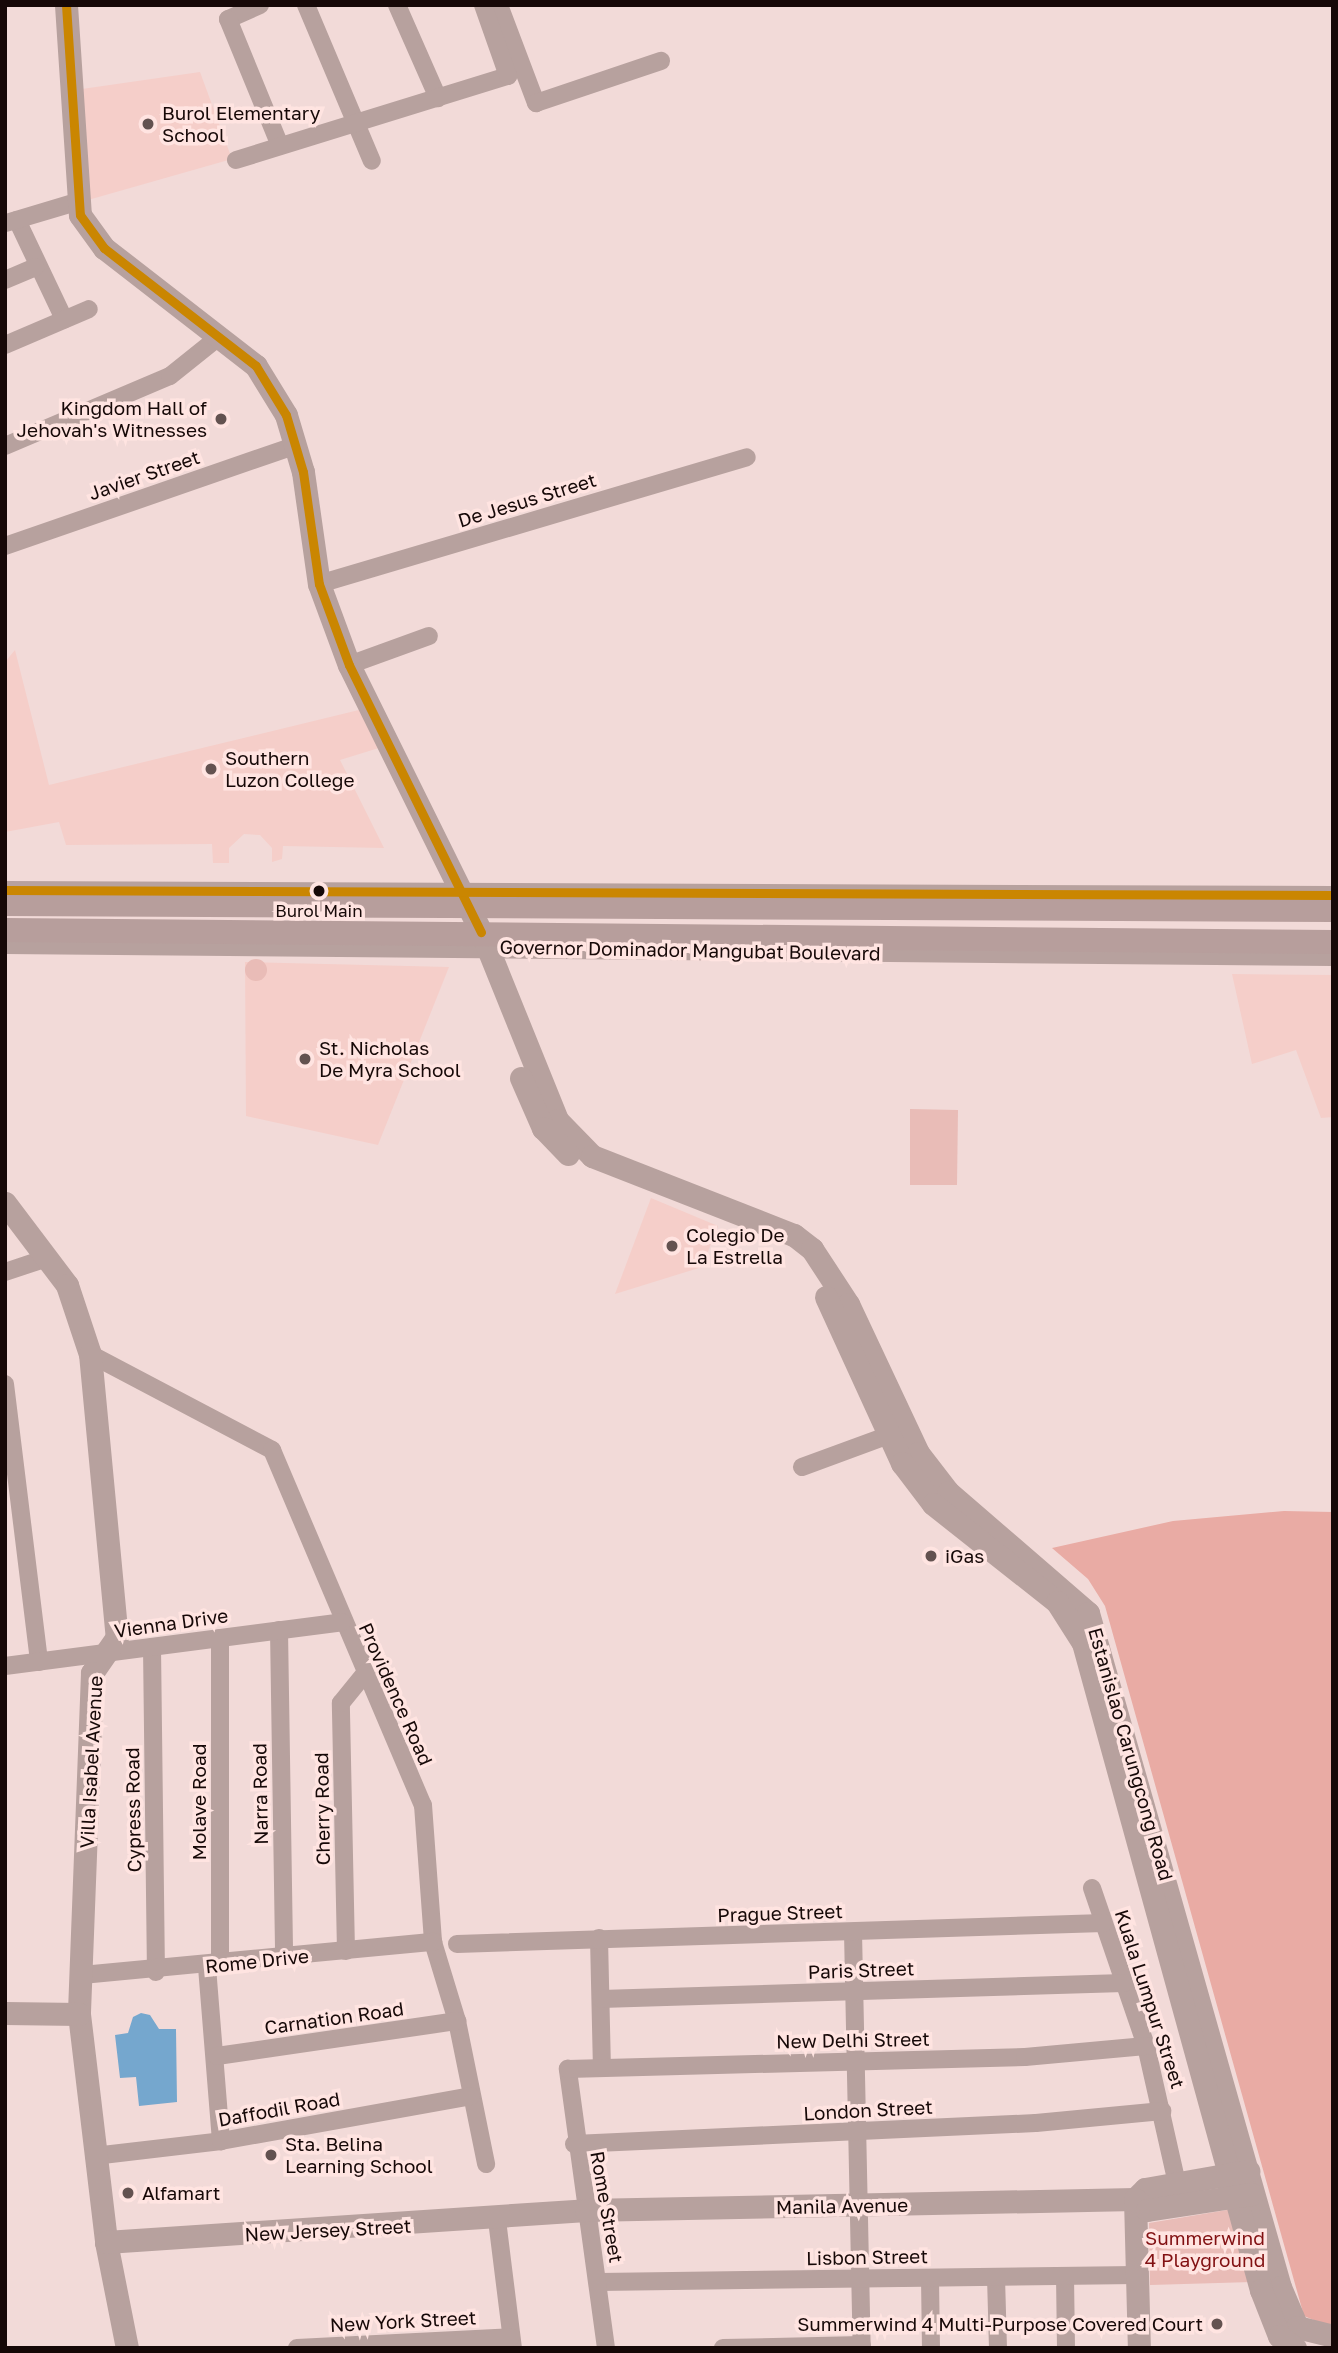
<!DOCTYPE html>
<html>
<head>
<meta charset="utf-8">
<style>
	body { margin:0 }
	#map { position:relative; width:1338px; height:2353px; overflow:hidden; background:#f2dad8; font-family:"Golos Text",sans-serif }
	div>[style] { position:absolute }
	.built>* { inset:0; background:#f5cec9 }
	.green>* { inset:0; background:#e9bcb7 }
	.round { border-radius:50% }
	.forest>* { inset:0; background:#e9aba4 }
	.water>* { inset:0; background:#75a7ce }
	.minor>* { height:18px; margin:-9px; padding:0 9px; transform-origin:9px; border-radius:9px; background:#b7a19e }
	.tertiary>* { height:23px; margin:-11.5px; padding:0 11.5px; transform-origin:11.5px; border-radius:11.5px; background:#b7a19e }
	.secondary>* { height:24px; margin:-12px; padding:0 12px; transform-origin:12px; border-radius:12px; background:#b79e9c }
	.bus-1>* { height:9px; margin:-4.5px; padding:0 4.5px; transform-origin:4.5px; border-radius:4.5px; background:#ca8601 }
	.dots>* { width:19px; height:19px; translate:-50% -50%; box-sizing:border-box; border:4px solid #ffe4e1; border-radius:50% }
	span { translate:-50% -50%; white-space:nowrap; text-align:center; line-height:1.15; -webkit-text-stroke:7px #ffe4e1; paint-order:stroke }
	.bus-label { font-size:17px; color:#160807 }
	.poi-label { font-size:19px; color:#160807 }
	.left { translate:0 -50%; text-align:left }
	.right { translate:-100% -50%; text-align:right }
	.street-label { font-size:19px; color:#160807 }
	.park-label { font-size:19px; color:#811012 }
	.frame { position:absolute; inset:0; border:7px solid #160807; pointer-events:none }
</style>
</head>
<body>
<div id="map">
	<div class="built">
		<div style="clip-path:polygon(200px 72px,232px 159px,88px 200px,75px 90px)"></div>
		<div style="clip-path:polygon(15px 650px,49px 785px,363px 709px,382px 747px,340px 760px,384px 848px,283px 846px,282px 859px,272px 862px,272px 848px,260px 835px,244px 834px,229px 848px,229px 863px,213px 863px,212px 844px,66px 845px,59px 822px,5px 832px,5px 662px)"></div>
		<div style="clip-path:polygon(245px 962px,449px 967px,378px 1145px,246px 1116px)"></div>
		<div style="clip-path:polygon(1232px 974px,1333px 975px,1333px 1117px,1321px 1118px,1296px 1050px,1252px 1064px)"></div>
		<div style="clip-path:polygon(651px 1198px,718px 1226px,702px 1267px,615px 1294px)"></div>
	</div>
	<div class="green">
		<div class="round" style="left:245px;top:959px;width:22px;height:22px"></div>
		<div style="clip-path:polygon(910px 1109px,958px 1110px,957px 1185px,910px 1185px)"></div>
		<div style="clip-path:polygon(1233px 2209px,1252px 2282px,1150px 2285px,1149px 2223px)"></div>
	</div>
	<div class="forest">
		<div style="clip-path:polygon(1284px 1511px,1333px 1512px,1333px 2328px,1304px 2316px,1105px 1606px,1088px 1579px,1052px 1548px,1173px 1521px)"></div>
	</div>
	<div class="water">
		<div style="clip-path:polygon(141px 2013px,150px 2015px,159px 2029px,176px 2029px,177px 2102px,139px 2106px,136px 2077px,120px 2078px,115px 2035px,128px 2033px,133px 2017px)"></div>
	</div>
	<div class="minor">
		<div style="left:260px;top:5px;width:35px;rotate:156deg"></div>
		<div style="left:228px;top:19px;width:137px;rotate:67.7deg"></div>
		<div style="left:306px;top:5px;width:169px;rotate:67.1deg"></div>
		<div style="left:397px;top:5px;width:102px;rotate:66.2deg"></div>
		<div style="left:499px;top:5px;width:105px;rotate:69.3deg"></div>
		<div style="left:536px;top:103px;width:132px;rotate:-18.6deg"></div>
		<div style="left:236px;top:160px;width:285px;rotate:-17.2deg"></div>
		<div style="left:508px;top:76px;width:75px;rotate:-109.4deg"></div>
		<div style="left:17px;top:220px;width:110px;rotate:64.6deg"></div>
		<div style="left:6px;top:223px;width:73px;rotate:-16.7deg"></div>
		<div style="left:5px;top:280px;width:33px;rotate:-23deg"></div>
		<div style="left:5px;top:345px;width:91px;rotate:-23.2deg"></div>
		<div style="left:5px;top:446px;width:179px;rotate:-23deg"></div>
		<div style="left:170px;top:376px;width:58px;rotate:-38.7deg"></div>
		<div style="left:5px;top:546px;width:309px;rotate:-19.1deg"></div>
		<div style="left:319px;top:584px;width:446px;rotate:-16.5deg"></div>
		<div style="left:349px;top:665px;width:85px;rotate:-19.9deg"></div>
		<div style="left:5px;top:890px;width:1328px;rotate:0.22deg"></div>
		<div style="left:5px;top:945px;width:1328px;rotate:0.52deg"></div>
		<div style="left:5px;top:1272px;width:44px;rotate:-18.4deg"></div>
		<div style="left:90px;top:1354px;width:206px;rotate:27.8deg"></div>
		<div style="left:272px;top:1450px;width:386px;rotate:67deg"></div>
		<div style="left:423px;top:1805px;width:137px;rotate:85.8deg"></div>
		<div style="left:433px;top:1942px;width:83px;rotate:73.1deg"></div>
		<div style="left:457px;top:2021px;width:146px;rotate:78.5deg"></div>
		<div style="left:5px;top:1384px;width:280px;rotate:83deg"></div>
		<div style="left:802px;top:1467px;width:104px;rotate:-20.2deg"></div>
		<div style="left:279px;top:1630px;width:328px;rotate:89.1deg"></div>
		<div style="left:152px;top:1647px;width:325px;rotate:89.3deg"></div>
		<div style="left:5px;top:1666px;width:340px;rotate:-7.4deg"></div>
		<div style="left:1092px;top:1888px;width:167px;rotate:71.1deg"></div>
		<div style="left:1146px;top:2046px;width:151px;rotate:77.3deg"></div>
		<div style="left:853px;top:1932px;width:416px;rotate:88.8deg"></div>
		<div style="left:599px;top:1938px;width:128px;rotate:88.7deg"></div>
		<div style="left:457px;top:1944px;width:647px;rotate:-1.86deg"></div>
		<div style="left:346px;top:1951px;width:248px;rotate:-91.2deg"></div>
		<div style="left:341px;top:1703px;width:38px;rotate:-51deg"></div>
		<div style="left:220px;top:1965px;width:327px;rotate:-90deg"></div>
		<div style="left:207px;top:1967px;width:175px;rotate:85.4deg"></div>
		<div style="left:82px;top:1975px;width:353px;rotate:-5.4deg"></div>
		<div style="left:601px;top:1999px;width:523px;rotate:-1.75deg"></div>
		<div style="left:217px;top:2056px;width:243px;rotate:-8.3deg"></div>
		<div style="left:574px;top:2144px;width:462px;rotate:-2.6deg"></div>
		<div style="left:1036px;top:2123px;width:127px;rotate:-5.4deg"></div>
		<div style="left:94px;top:2156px;width:128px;rotate:-6.7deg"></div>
		<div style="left:221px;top:2141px;width:254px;rotate:-10.2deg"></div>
		<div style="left:497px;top:2220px;width:129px;rotate:82.9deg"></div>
		<div style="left:1065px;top:2276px;width:72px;rotate:89.2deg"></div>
		<div style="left:996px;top:2277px;width:71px;rotate:88.4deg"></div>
		<div style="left:930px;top:2278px;width:70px;rotate:89.2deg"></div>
		<div style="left:599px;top:2282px;width:537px;rotate:-0.75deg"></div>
		<div style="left:297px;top:2348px;width:214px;rotate:-2.9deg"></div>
		<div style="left:606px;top:2348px;width:282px;rotate:-97.8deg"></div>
		<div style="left:568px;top:2069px;width:457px;rotate:-1.5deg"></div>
		<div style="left:1025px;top:2057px;width:121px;rotate:-5.2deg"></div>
		<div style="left:723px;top:2348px;width:139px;rotate:-1.2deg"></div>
	</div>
	<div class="tertiary">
		<div style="left:66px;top:5px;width:210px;rotate:86.2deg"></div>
		<div style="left:80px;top:215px;width:41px;rotate:54deg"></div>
		<div style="left:104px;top:248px;width:192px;rotate:37.8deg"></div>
		<div style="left:256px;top:366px;width:57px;rotate:58.5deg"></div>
		<div style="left:286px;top:415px;width:59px;rotate:73.4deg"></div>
		<div style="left:303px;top:472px;width:113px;rotate:81.9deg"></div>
		<div style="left:319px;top:584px;width:86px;rotate:69.7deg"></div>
		<div style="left:349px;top:665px;width:300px;rotate:63.7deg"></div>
		<div style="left:482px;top:934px;width:201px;rotate:68deg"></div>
		<div style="left:557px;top:1120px;width:50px;rotate:45.8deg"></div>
		<div style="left:592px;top:1156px;width:217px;rotate:21.4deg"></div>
		<div style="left:794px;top:1235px;width:23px;rotate:38deg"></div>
		<div style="left:812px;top:1249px;width:66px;rotate:56.8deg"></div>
		<div style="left:848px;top:1304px;width:165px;rotate:64.8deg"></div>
		<div style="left:918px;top:1453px;width:49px;rotate:52.4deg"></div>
		<div style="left:948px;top:1492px;width:185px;rotate:40.8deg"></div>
		<div style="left:1088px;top:1613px;width:701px;rotate:74.1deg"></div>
		<div style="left:1280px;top:2287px;width:43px;rotate:67deg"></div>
		<div style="left:1297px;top:2327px;width:37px;rotate:14deg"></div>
		<div style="left:521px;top:1078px;width:55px;rotate:66.3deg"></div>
		<div style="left:543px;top:1128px;width:36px;rotate:46deg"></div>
		<div style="left:5px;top:1203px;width:103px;rotate:52.9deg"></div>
		<div style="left:67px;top:1285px;width:73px;rotate:71.6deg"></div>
		<div style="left:90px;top:1354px;width:284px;rotate:84.6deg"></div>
		<div style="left:117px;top:1637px;width:44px;rotate:124.8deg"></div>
		<div style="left:92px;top:1673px;width:341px;rotate:92.2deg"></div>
		<div style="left:79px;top:2014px;width:230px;rotate:83.2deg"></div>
		<div style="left:106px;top:2242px;width:108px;rotate:78.8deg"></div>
		<div style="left:826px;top:1297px;width:183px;rotate:65.4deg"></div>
		<div style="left:902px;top:1463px;width:51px;rotate:52.9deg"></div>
		<div style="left:933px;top:1504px;width:158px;rotate:38.3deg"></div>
		<div style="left:1057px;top:1602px;width:49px;rotate:57.6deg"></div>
		<div style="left:1083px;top:1643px;width:671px;rotate:74.62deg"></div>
		<div style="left:1261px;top:2290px;width:49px;rotate:68.6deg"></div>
		<div style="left:1279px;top:2336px;width:20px;rotate:37deg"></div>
		<div style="left:5px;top:2013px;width:74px;rotate:0.8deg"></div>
		<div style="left:1135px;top:2199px;width:149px;rotate:88.5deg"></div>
		<div style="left:1135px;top:2199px;width:14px;rotate:-45deg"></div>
		<div style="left:1145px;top:2189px;width:105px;rotate:-9.9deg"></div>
		<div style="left:106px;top:2242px;width:481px;rotate:-3.8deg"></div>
		<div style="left:586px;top:2210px;width:549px;rotate:-1.15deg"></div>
		<div style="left:1135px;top:2199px;width:16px;rotate:43deg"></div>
		<div style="left:1147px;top:2210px;width:106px;rotate:-8.7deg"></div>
	</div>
	<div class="secondary">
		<div style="left:5px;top:904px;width:1328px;rotate:0.26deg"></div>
		<div style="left:5px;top:930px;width:1328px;rotate:0.52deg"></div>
	</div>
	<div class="bus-1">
		<div style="left:66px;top:5px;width:210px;rotate:86.2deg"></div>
		<div style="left:80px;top:215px;width:41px;rotate:54deg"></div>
		<div style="left:104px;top:248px;width:192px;rotate:37.8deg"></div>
		<div style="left:256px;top:366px;width:57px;rotate:58.5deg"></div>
		<div style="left:286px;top:415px;width:59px;rotate:73.4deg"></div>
		<div style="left:303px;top:472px;width:113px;rotate:81.9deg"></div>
		<div style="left:319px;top:584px;width:86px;rotate:69.7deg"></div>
		<div style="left:349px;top:665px;width:298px;rotate:63.7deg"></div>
		<div style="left:5px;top:890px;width:1328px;rotate:0.22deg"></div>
	</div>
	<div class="dots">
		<div style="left:148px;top:124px;background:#635250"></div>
		<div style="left:221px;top:419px;background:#635250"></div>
		<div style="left:211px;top:769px;background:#635250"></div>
		<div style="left:319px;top:891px;background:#160807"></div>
		<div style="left:305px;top:1059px;background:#635250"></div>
		<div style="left:672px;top:1246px;background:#635250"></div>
		<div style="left:931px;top:1556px;background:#635250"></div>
		<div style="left:271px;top:2155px;background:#635250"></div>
		<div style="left:128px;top:2193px;background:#635250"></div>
		<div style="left:1217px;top:2324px;background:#635250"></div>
	</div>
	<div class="bus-label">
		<span style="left:319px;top:911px">Burol Main</span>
	</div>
	<div class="poi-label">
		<span class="left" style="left:162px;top:124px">Burol Elementary<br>School</span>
		<span class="right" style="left:207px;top:419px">Kingdom Hall of<br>Jehovah's Witnesses</span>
		<span class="left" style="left:225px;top:769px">Southern<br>Luzon College</span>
		<span class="left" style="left:319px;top:1059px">St. Nicholas<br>De Myra School</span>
		<span class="left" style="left:686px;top:1246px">Colegio De<br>La Estrella</span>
		<span class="left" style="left:945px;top:1556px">iGas</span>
		<span class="left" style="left:285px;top:2155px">Sta. Belina<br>Learning School</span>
		<span class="left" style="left:142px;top:2193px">Alfamart</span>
		<span class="right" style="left:1203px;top:2324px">Summerwind 4 Multi-Purpose Covered Court</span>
	</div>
	<div class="street-label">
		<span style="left:144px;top:475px;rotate:-19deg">Javier Street</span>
		<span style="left:527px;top:500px;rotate:-17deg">De Jesus Street</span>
		<span style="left:690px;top:950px;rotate:1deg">Governor Dominador Mangubat Boulevard</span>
		<span style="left:171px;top:1623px;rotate:-8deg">Vienna Drive</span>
		<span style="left:396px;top:1694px;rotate:66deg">Providence Road</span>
		<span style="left:1131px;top:1754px;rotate:74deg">Estanislao Carungcong Road</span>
		<span style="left:91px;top:1762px;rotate:-87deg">Villa Isabel Avenue</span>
		<span style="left:260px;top:1794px;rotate:-91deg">Narra Road</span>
		<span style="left:199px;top:1802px;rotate:-90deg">Molave Road</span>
		<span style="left:322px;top:1809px;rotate:-91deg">Cherry Road</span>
		<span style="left:133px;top:1810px;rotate:-91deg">Cypress Road</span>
		<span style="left:780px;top:1913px;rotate:-2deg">Prague Street</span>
		<span style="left:257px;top:1961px;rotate:-6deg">Rome Drive</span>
		<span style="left:861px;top:1970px;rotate:-2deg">Paris Street</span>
		<span style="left:1150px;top:1999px;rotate:72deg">Kuala Lumpur Street</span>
		<span style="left:334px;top:2018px;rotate:-8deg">Carnation Road</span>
		<span style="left:853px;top:2040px;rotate:-1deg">New Delhi Street</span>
		<span style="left:279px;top:2109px;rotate:-10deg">Daffodil Road</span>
		<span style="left:868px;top:2110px;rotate:-3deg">London Street</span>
		<span style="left:842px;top:2206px;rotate:-1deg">Manila Avenue</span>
		<span style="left:607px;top:2207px;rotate:80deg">Rome Street</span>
		<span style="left:328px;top:2230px;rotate:-3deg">New Jersey Street</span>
		<span style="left:867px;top:2257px;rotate:-1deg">Lisbon Street</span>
		<span style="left:403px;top:2321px;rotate:-3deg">New York Street</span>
	</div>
	<div class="park-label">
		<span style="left:1205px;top:2249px">Summerwind<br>4 Playground</span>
	</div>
	<div class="frame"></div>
</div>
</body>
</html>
